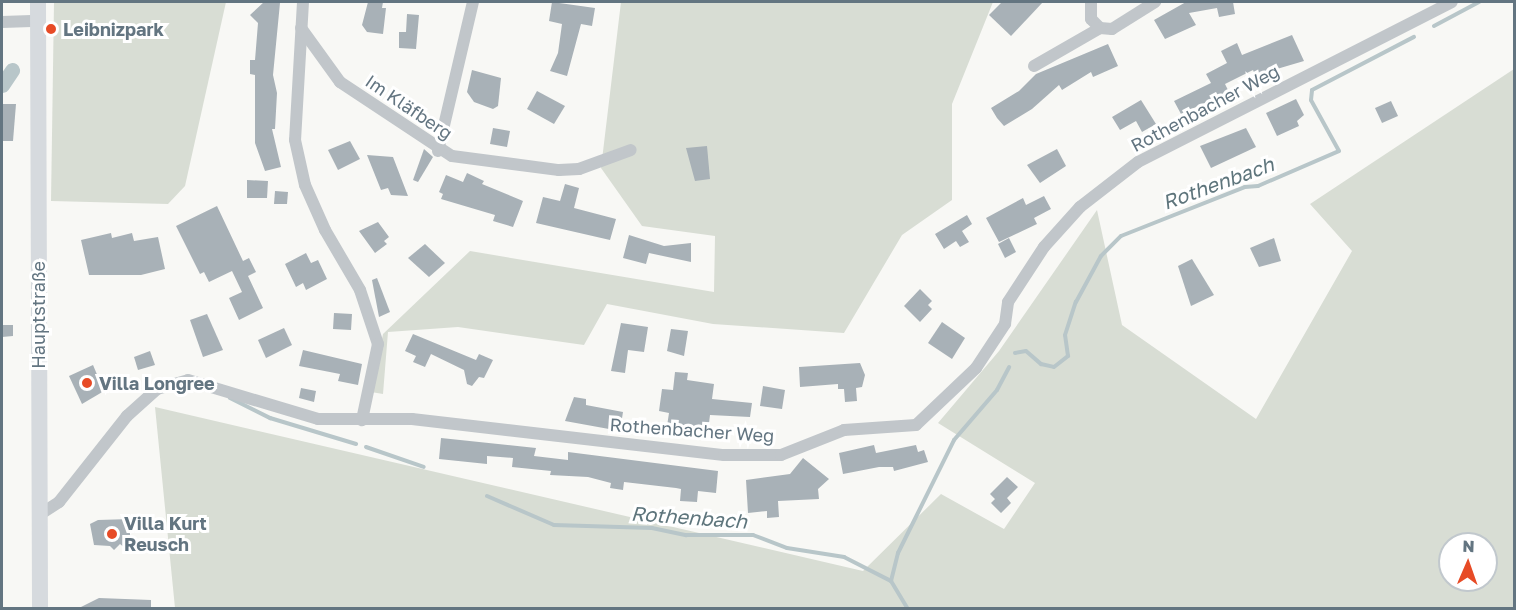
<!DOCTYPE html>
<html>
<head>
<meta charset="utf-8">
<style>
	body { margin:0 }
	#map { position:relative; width:1516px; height:610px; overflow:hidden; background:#f8f8f5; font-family:"Golos Text",sans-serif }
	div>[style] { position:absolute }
	.green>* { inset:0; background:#d8ddd4 }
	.stream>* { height:4px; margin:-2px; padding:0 2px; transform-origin:2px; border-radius:2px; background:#b8c6c9 }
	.canal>* { height:15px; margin:-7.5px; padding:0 7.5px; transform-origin:7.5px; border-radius:7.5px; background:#b8c6c9 }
	.building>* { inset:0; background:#a8b1b7 }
	.street>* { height:12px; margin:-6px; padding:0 6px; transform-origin:6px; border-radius:6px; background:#c1c6ca }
	.secondary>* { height:16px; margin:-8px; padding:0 8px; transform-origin:8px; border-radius:8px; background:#d6dade }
	.dots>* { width:16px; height:16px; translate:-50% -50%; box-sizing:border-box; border:3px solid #fff; border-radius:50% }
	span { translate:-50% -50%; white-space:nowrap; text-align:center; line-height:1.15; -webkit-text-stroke:6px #fff; paint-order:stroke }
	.poi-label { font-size:18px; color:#637581; font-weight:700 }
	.left { translate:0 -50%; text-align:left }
	.street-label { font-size:18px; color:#637581 }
	.water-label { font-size:20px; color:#5e757c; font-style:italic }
	.frame { position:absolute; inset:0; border:3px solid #637581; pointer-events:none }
	.north { position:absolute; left:1438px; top:532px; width:60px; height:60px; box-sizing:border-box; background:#fff; border:2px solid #c1c8cd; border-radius:50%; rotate:2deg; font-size:16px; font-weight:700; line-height:24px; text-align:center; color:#637581 }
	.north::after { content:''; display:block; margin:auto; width:21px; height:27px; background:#e74b26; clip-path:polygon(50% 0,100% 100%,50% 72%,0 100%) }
</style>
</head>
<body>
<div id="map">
	<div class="green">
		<div style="clip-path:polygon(54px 2px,226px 2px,185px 186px,168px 204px,51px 201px)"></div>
		<div style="clip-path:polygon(621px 2px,993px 2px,952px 104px,952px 200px,902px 235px,844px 333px,713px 324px,607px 304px,584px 345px,458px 327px,388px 332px,383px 394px,371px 392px,383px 334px,470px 251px,714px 292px,715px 236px,642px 226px,601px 168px)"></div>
		<div style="clip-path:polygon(evenodd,1514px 69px,1514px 608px,175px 608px,155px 407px,863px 571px,941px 494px,1004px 529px,1035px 483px,938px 423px,999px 351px,1097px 210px,1122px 325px,1256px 419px,1352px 251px,1310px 204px,1514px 69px,1450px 544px,1486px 544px,1486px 580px,1450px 580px,1450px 544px)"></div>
	</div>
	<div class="stream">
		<div style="left:1434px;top:26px;width:51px;rotate:-28.1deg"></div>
		<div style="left:1015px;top:353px;width:11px;rotate:-10deg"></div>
		<div style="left:1026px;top:351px;width:20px;rotate:41deg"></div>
		<div style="left:1041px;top:364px;width:13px;rotate:13deg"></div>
		<div style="left:1054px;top:367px;width:18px;rotate:-38deg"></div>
		<div style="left:1068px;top:356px;width:21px;rotate:-98deg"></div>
		<div style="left:1065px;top:335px;width:35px;rotate:-72deg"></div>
		<div style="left:1076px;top:302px;width:52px;rotate:-61.5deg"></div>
		<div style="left:1101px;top:256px;width:28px;rotate:-45deg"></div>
		<div style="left:1121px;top:236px;width:133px;rotate:-21.6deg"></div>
		<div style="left:1245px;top:187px;width:13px;rotate:-4deg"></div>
		<div style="left:1258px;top:186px;width:88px;rotate:-23.4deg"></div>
		<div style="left:1339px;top:151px;width:58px;rotate:-118.8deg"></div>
		<div style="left:1311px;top:100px;width:10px;rotate:-84deg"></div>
		<div style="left:1312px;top:90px;width:115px;rotate:-27.5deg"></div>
		<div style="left:230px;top:398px;width:45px;rotate:26.6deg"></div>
		<div style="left:270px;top:418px;width:90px;rotate:16.8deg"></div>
		<div style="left:366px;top:447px;width:61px;rotate:19deg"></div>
		<div style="left:487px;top:496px;width:73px;rotate:23.4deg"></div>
		<div style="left:554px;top:525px;width:98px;rotate:1.8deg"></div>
		<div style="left:652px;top:528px;width:35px;rotate:12deg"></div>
		<div style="left:686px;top:535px;width:67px"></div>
		<div style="left:753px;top:535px;width:36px;rotate:21deg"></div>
		<div style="left:787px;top:548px;width:58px;rotate:9deg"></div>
		<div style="left:844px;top:557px;width:53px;rotate:27.1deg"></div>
		<div style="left:891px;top:581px;width:29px;rotate:-76deg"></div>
		<div style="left:898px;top:553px;width:126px;rotate:-63.6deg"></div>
		<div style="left:954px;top:440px;width:66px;rotate:-49.3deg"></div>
		<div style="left:997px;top:390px;width:26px;rotate:-62deg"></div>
		<div style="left:891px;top:581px;width:31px;rotate:59deg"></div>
	</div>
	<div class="canal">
		<div style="left:2px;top:85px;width:18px;rotate:-56deg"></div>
	</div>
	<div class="building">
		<div style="clip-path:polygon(264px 2px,280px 3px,273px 75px,277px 93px,275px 129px,272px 129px,281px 167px,265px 171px,255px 143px,255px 75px,250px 74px,250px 60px,255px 60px,258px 23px,250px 15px)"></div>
		<div style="clip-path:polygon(368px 2px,383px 2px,382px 8px,386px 8px,383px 34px,367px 32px,362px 25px)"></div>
		<div style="clip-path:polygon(552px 2px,595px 8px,592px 26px,581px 24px,567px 76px,550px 71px,558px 53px,562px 24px,549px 21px)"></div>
		<div style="clip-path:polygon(1002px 2px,1043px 2px,1011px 36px,989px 15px)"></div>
		<div style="clip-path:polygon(1186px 2px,1233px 2px,1235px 14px,1219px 17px,1217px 8px,1189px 13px,1196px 25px,1165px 39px,1154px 20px)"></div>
		<div style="clip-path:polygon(407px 14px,419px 15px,416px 49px,399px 48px,399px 32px,406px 32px)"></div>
		<div style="clip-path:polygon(1292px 35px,1304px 61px,1267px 72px,1271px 81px,1260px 86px,1253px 70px,1225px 84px,1231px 96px,1220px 101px,1211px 100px,1181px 114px,1174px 101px,1211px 83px,1206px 74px,1227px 63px,1221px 51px,1237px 43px,1242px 55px)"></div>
		<div style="clip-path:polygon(1108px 44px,1118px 66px,1093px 77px,1091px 72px,1062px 90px,1059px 85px,1032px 109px,1004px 126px,997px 118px,991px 108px,1019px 91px,1036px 74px)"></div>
		<div style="clip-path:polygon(472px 70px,501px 78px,498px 106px,493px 109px,474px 102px,467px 92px)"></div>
		<div style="clip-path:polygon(537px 91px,565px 106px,554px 124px,527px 109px)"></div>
		<div style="clip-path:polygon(1296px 99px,1304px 115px,1297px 121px,1299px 126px,1277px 136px,1266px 113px)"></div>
		<div style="clip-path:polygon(1141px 100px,1156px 124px,1142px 132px,1136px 121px,1120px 130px,1112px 117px)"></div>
		<div style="clip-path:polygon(1391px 101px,1398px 116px,1382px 123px,1375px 108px)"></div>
		<div style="clip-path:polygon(2px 104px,16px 104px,13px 141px,2px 141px)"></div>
		<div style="clip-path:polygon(493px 128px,510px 131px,507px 147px,490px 144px)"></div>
		<div style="clip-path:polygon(1246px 128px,1256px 147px,1211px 168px,1200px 146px)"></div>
		<div style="clip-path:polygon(350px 141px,360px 159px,338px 170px,328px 150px)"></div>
		<div style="clip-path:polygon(707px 146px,710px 179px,695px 181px,686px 148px)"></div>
		<div style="clip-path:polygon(424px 149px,433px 157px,418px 182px,413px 180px)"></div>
		<div style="clip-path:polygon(1057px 149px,1066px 166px,1040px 183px,1027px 165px)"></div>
		<div style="clip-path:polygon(367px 155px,393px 157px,408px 196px,391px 195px,388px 188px,381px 190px)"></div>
		<div style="clip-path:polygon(467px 173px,484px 181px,482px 184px,523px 201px,513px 227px,493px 221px,495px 215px,441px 199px,443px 194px,439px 192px,446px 175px,463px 182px)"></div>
		<div style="clip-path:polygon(247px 180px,268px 181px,267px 198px,247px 198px)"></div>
		<div style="clip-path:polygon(565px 184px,579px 188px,574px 208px,616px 219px,610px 240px,536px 223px,543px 197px,560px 201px)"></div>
		<div style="clip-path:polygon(275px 191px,288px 192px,287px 204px,274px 204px)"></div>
		<div style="clip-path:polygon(1044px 196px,1051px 209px,1034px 218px,1037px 224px,999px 242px,986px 218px,1023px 198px,1026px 205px)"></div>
		<div style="clip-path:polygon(217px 206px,243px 261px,249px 258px,256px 272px,248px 276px,263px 308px,239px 320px,229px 298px,242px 292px,232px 271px,209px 282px,204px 272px,200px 274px,176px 226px)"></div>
		<div style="clip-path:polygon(967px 215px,972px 224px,962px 231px,969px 242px,960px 247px,956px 241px,944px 249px,935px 234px)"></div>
		<div style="clip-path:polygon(378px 222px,389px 237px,384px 241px,387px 244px,375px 253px,359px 231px)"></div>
		<div style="clip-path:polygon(111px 233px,112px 238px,132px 233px,134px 241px,158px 237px,165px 269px,141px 275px,89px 275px,81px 240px)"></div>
		<div style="clip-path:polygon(629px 235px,664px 246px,691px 243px,691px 262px,649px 253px,646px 264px,623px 258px)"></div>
		<div style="clip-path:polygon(1009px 238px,1016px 252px,1005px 258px,998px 244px)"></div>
		<div style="clip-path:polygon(1274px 238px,1281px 261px,1259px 267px,1250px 248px)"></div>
		<div style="clip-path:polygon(425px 244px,445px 263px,429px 277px,408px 258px)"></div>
		<div style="clip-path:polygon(306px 253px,311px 263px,318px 260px,327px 279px,306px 290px,303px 283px,296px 287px,285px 264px)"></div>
		<div style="clip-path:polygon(1192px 259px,1214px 295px,1191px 306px,1178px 266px)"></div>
		<div style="clip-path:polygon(377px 278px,390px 312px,379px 317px,372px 280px)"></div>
		<div style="clip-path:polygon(920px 289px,932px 301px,928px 305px,932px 309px,920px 322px,904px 306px)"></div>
		<div style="clip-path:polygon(334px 313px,352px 314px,351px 330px,333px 329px)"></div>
		<div style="clip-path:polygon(207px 314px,223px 350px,203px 357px,190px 320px)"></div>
		<div style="clip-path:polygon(942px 322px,965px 338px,952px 359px,928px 343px)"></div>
		<div style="clip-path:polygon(621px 323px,648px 327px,644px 352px,628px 350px,625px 373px,611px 371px)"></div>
		<div style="clip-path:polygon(2px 325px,13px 325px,13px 336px,2px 337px)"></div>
		<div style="clip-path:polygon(284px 328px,292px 345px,266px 358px,258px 340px)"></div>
		<div style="clip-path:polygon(671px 329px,688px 331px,684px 356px,667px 351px)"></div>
		<div style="clip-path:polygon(413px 334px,476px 360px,479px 354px,493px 360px,484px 378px,479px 377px,472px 386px,467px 384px,464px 370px,431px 354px,425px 367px,413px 362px,416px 356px,405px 351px)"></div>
		<div style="clip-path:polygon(303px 350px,362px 364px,358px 385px,338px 381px,340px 374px,299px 366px)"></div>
		<div style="clip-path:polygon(150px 351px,155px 365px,138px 370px,134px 357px)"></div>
		<div style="clip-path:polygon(860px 363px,865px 375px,862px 387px,856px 388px,857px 401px,845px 402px,844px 389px,838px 389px,838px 384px,800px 387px,799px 367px)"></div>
		<div style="clip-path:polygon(93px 365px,104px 391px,82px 404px,69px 376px)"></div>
		<div style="clip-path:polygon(675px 372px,688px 373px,687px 380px,714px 384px,712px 399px,752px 403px,750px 417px,710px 415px,708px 431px,667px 426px,669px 413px,659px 411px,662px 389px,673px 390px)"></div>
		<div style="clip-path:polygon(763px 386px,785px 390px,782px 409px,760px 406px)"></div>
		<div style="clip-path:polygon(301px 388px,316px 391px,314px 402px,299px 398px)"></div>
		<div style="clip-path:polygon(574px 397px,586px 399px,586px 405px,623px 412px,620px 431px,565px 421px)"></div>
		<div style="clip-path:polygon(441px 438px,536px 448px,534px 456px,568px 460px,568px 452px,718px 471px,716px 493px,698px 491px,697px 502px,680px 501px,681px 489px,676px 488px,624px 482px,623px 490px,610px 488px,611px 483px,588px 477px,550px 475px,551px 471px,512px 467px,513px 458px,487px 456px,487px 464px,439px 459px)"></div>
		<div style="clip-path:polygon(874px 445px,876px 453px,916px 445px,918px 452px,924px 450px,928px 462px,894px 471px,893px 467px,879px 467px,843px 474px,839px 453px)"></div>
		<div style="clip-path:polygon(803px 458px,829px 479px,818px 489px,819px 499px,778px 501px,779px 517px,767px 518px,767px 511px,748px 513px,746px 480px,790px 474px)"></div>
		<div style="clip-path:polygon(1007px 477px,1018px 487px,1007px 498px,1011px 503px,1001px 513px,991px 503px,995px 499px,990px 494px)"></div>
		<div style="clip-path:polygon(131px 519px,130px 538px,137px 539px,136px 549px,130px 552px,120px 544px,114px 550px,110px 546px,94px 545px,90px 524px,98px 520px)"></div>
		<div style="clip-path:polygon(99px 598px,151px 600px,151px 609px,77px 609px)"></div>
	</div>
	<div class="street">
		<div style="left:303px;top:2px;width:138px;rotate:93.3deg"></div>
		<div style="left:295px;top:140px;width:46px;rotate:77.5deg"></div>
		<div style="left:305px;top:185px;width:49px;rotate:66deg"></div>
		<div style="left:325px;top:230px;width:69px;rotate:59.7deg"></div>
		<div style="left:360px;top:290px;width:57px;rotate:71.6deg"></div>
		<div style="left:378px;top:344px;width:78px;rotate:101.9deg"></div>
		<div style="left:1091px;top:2px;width:17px;rotate:90deg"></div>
		<div style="left:1091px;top:19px;width:13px;rotate:45deg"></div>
		<div style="left:1100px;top:28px;width:12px;rotate:5deg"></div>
		<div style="left:1112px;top:29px;width:51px;rotate:-32.1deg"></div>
		<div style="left:2px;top:22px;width:37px;rotate:-2deg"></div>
		<div style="left:301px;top:28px;width:67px;rotate:54.2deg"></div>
		<div style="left:340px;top:82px;width:134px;rotate:33.5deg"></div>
		<div style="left:452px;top:156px;width:108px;rotate:7.5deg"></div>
		<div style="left:559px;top:170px;width:20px;rotate:-3deg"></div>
		<div style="left:579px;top:169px;width:55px;rotate:-20.1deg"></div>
		<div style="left:1034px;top:66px;width:76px;rotate:-29.9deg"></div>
		<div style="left:438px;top:151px;width:153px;rotate:-76.8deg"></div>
		<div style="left:39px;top:515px;width:24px;rotate:-33deg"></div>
		<div style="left:59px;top:502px;width:110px;rotate:-51.7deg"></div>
		<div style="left:127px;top:416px;width:40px;rotate:-42deg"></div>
		<div style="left:157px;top:389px;width:32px;rotate:-16deg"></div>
		<div style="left:188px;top:380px;width:136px;rotate:16.7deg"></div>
		<div style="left:318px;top:419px;width:94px"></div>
		<div style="left:412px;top:419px;width:314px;rotate:6.6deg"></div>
		<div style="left:724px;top:455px;width:57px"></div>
		<div style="left:781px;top:455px;width:68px;rotate:-21.6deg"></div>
		<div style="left:844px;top:430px;width:72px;rotate:-4deg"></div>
		<div style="left:916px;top:425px;width:83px;rotate:-43.5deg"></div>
		<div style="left:976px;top:368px;width:53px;rotate:-56.6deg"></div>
		<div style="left:1005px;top:324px;width:22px;rotate:-82deg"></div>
		<div style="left:1008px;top:302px;width:66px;rotate:-56.8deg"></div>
		<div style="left:1044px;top:247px;width:54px;rotate:-48deg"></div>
		<div style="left:1080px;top:207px;width:73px;rotate:-37.8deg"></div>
		<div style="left:1138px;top:162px;width:352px;rotate:-27deg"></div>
	</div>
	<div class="secondary">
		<div style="left:38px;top:2px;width:606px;rotate:89.81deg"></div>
	</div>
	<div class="dots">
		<div style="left:51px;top:29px;background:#e74b26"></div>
		<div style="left:87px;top:383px;background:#e74b26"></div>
		<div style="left:112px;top:534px;background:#e74b26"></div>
	</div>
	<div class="poi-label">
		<span class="left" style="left:63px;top:29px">Leibnizpark</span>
		<span class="left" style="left:99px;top:383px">Villa Longree</span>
		<span class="left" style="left:124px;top:534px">Villa Kurt<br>Reusch</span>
	</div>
	<div class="street-label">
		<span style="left:409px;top:107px;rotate:34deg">Im Kläfberg</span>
		<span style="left:1205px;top:108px;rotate:-28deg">Rothenbacher Weg</span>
		<span style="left:38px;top:315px;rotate:-90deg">Hauptstraße</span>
		<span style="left:692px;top:430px;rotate:4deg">Rothenbacher Weg</span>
	</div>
	<div class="water-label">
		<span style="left:1218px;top:183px;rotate:-20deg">Rothenbach</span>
		<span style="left:689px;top:517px;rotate:4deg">Rothenbach</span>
	</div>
	<div class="frame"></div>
	<div class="north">N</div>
</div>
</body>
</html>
